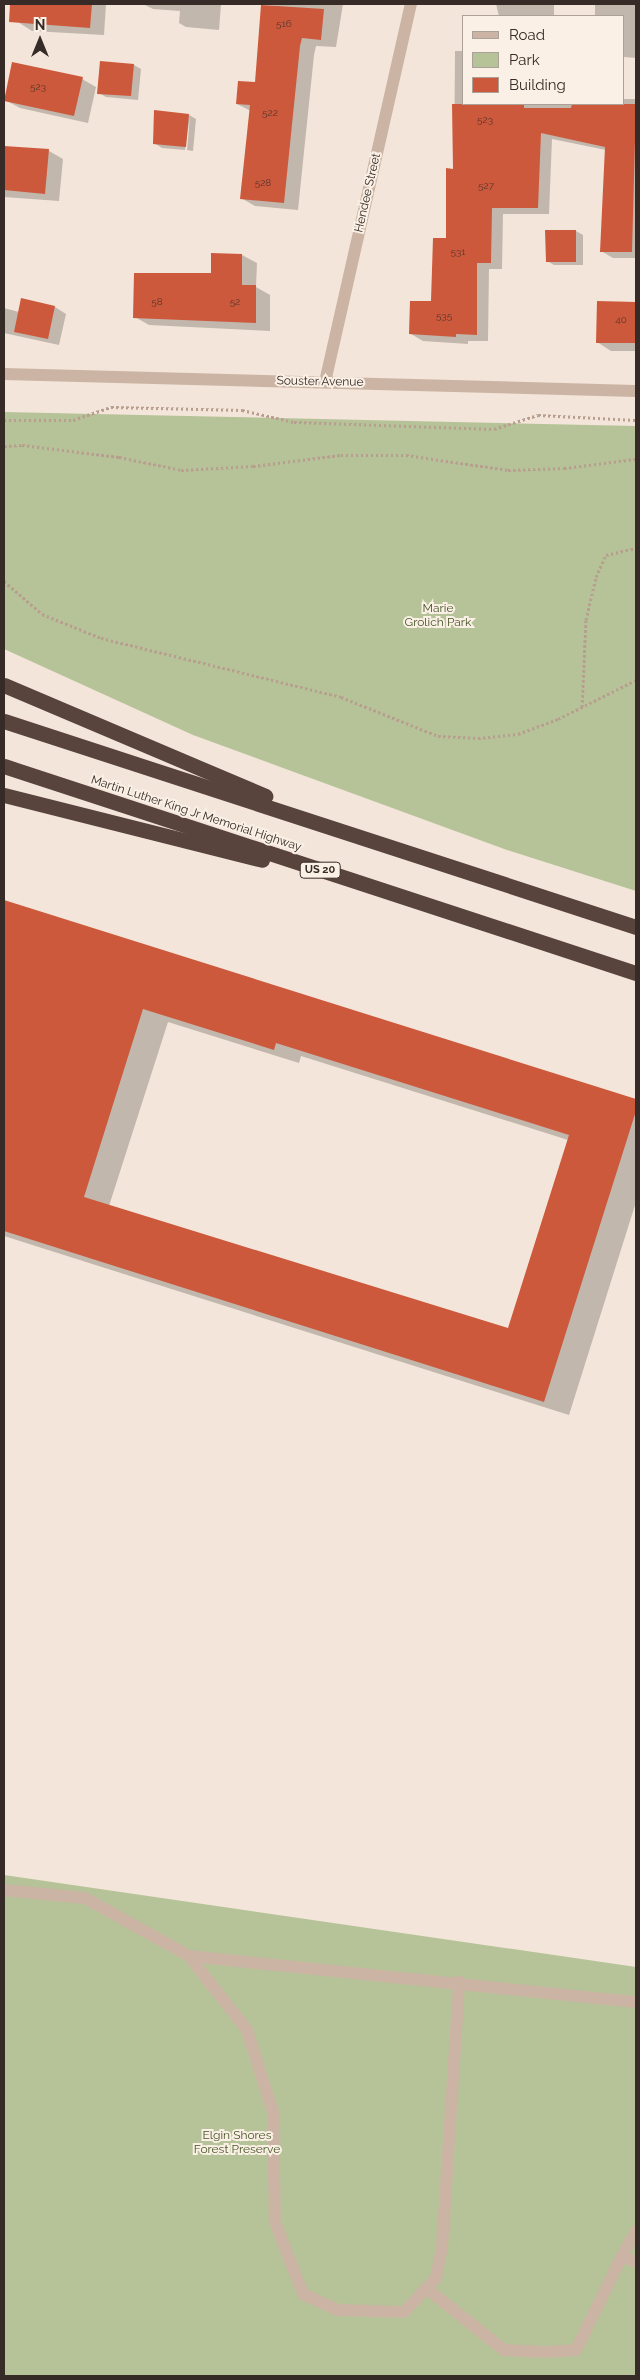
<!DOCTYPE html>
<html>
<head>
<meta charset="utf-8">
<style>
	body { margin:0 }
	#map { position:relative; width:640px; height:2380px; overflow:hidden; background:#f3e5d9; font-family:Raleway,sans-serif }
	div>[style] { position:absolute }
	.green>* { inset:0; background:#b6c398 }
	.shadow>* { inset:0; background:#0003 }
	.building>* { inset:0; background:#cd593c }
	.path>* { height:3px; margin-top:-1.5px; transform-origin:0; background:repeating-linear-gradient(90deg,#b79e8e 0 2.5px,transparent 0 5px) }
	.lane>* { height:12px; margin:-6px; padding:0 6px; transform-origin:6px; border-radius:6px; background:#cbb4a4 }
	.street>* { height:12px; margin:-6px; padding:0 6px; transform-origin:6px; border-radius:6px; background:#cbb4a4 }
	.highway>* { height:15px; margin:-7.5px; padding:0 7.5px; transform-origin:7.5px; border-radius:7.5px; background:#58443d }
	span { translate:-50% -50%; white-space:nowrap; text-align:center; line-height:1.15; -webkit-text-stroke:4px #faf0e5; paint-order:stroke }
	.number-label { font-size:10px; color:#5c362c }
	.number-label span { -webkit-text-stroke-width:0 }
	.shield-label span { padding:1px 4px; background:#faf0e5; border:1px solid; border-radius:4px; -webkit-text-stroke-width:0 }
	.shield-label { font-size:11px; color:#362b26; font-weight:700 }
	.street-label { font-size:12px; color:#362b26 }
	.park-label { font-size:12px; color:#475628 }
	.frame { position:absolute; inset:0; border:5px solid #362b26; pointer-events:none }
	.legend { position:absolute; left:462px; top:15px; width:162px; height:90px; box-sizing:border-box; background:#faf0e5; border:1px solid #aca199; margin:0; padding:6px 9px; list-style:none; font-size:15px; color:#362b26 }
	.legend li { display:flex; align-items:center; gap:10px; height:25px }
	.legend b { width:25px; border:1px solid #aca199 }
	.north { position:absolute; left:15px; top:15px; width:50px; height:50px; -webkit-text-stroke:4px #faf0e5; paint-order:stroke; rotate:0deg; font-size:14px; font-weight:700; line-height:20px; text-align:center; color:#362b26 }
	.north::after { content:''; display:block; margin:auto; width:18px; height:22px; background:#362b26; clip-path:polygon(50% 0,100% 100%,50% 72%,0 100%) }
</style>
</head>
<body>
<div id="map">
	<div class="green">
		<div style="clip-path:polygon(4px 412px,636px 426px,636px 891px,507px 850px,193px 735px,4px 649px)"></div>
		<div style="clip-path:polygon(4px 1875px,636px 1967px,636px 2376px,4px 2376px)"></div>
	</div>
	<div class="shadow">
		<div style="clip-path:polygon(19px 4px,106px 4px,104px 35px,32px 31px,18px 22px)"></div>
		<div style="clip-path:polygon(221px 4px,219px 30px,186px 27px,179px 23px,180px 11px,153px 9px,145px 5px)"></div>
		<div style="clip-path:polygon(293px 4px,343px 4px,336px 47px,316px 46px,314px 55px,298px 210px,255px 206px,241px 198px,251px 111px,237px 104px,256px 83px,262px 6px)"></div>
		<div style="clip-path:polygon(496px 4px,554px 4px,554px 16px,499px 16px)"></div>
		<div style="clip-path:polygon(595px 4px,636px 4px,636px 58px,624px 57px,624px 16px,595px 16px)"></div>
		<div style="clip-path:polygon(464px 46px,464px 104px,624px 104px,624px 99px,636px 99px,636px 258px,613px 258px,601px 251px,606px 150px,552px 139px,549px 214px,503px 214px,502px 269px,489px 269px,488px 341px,468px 341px,468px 344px,423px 341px,411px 334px,433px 302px,447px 239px,454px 170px,455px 51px,463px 51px)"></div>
		<div style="clip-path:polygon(134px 65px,141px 69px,138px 100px,106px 97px,99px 93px)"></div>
		<div style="clip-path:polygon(82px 79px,96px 87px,88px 123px,20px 108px,5px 100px)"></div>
		<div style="clip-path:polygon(155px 112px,189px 115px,196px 119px,193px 151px,187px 150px,190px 116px,185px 150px,162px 148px,154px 143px)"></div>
		<div style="clip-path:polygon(4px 147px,49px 151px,63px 159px,59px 201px,4px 197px)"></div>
		<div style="clip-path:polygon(547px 231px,576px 231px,583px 235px,583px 265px,554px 265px,547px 261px)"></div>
		<div style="clip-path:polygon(212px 254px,242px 255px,257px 263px,256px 287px,270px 295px,270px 331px,149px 325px,135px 317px,212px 274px)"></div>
		<div style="clip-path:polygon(598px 303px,636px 303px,636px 351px,611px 351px,597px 342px)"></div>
		<div style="clip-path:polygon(55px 307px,66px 314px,59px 345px,4px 333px,4px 308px,19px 312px)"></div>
		<div style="clip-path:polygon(evenodd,5px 902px,636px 1100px,636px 1202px,569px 1415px,4px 1236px,5px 902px,168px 1022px,299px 1063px,301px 1056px,568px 1140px,508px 1330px,109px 1206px,168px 1022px)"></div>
	</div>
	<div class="building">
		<div style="clip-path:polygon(10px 4px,92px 4px,90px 28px,9px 22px)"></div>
		<div style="clip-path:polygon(261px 5px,324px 9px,321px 40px,302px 38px,300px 46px,284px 203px,240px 199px,250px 105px,236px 104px,238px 81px,255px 82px)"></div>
		<div style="clip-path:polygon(100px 61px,134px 64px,131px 96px,97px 94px)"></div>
		<div style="clip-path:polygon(12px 62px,83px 77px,74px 116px,4px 101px)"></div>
		<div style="clip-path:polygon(452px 104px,524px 104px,524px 108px,571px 108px,572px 104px,636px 104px,632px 252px,600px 252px,605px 147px,541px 133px,538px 208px,492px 208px,491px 263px,477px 263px,477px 335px,456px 334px,456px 337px,409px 334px,410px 301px,431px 301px,433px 238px,446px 238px,446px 168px,453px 169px)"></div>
		<div style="clip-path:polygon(154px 110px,189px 114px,186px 147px,153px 144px)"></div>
		<div style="clip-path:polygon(4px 146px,49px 149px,45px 194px,4px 190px)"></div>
		<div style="clip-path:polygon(545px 230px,576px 230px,576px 262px,546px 262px)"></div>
		<div style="clip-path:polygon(211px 253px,242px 254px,242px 285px,256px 285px,256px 323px,133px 318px,134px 273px,211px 273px)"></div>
		<div style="clip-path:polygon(21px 298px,55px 306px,48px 339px,14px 332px)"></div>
		<div style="clip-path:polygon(597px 301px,636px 302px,636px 343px,596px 343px)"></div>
		<div style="clip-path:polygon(evenodd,4px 900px,636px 1099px,636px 1111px,544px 1402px,4px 1231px,4px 900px,143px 1009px,274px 1050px,276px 1043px,569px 1135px,508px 1328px,84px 1197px,143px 1009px)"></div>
	</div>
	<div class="path">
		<div style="left:4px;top:420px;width:69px"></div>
		<div style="left:73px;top:420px;width:40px;rotate:-18.9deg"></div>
		<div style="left:111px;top:407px;width:131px;rotate:1.3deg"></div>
		<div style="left:242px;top:410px;width:53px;rotate:13deg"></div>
		<div style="left:294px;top:422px;width:200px;rotate:2deg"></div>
		<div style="left:494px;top:429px;width:46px;rotate:-17.7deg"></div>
		<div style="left:538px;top:415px;width:98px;rotate:2.9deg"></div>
		<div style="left:4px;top:446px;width:18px;rotate:-3deg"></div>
		<div style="left:22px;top:445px;width:98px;rotate:7.1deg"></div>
		<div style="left:119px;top:457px;width:63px;rotate:11.8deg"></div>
		<div style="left:181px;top:470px;width:72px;rotate:-3.2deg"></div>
		<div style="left:253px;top:466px;width:89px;rotate:-7.1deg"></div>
		<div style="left:341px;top:455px;width:65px"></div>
		<div style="left:406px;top:455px;width:103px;rotate:8.4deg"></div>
		<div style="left:508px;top:470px;width:56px;rotate:-2deg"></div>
		<div style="left:564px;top:468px;width:73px;rotate:-7.1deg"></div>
		<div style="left:4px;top:581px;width:50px;rotate:41deg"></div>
		<div style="left:42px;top:614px;width:64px;rotate:22.1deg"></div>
		<div style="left:101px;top:638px;width:247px;rotate:13.8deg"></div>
		<div style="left:341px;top:697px;width:105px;rotate:21.9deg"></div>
		<div style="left:438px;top:736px;width:40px;rotate:2.9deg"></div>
		<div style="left:478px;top:738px;width:40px;rotate:-5.7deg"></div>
		<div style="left:518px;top:734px;width:43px;rotate:-20.6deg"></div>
		<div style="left:558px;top:719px;width:87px;rotate:-26.6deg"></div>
		<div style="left:582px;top:707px;width:87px;rotate:-87.4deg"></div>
		<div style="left:586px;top:620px;width:44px;rotate:-76.9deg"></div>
		<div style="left:596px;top:577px;width:24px;rotate:-66deg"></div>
		<div style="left:606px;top:555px;width:31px;rotate:-13deg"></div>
	</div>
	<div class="lane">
		<div style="left:4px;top:1890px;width:81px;rotate:5.6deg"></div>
		<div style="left:85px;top:1898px;width:119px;rotate:29.1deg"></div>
		<div style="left:189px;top:1956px;width:94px;rotate:51.9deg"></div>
		<div style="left:247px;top:2030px;width:86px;rotate:72.4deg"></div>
		<div style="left:273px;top:2112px;width:110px;rotate:89deg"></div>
		<div style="left:275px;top:2222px;width:77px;rotate:68.7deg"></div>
		<div style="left:303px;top:2294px;width:38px;rotate:25deg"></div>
		<div style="left:337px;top:2310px;width:67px;rotate:1.7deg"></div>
		<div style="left:404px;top:2312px;width:47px;rotate:-46.7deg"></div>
		<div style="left:436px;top:2278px;width:31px;rotate:-79deg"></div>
		<div style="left:442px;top:2248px;width:267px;rotate:-86.3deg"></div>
		<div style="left:189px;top:1956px;width:449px;rotate:5.9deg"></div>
		<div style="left:636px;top:2231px;width:29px;rotate:119deg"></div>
		<div style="left:622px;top:2256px;width:15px;rotate:23deg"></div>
		<div style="left:426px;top:2288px;width:100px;rotate:38.5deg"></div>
		<div style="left:504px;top:2350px;width:43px;rotate:2.7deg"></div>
		<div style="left:547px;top:2352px;width:29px;rotate:-4deg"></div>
		<div style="left:576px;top:2350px;width:105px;rotate:-63.9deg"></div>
	</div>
	<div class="street">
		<div style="left:4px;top:374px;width:632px;rotate:1.54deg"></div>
		<div style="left:325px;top:382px;width:388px;rotate:-77.2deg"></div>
	</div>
	<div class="highway">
		<div style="left:4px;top:685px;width:284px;rotate:23deg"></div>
		<div style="left:4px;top:721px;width:665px;rotate:18.05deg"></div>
		<div style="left:4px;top:766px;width:665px;rotate:18.14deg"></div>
		<div style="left:4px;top:795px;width:266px;rotate:14.1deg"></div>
	</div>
	<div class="number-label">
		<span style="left:284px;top:24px">516</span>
		<span style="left:38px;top:87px">523</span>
		<span style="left:270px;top:113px">522</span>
		<span style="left:485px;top:120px">523</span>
		<span style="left:263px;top:183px">528</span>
		<span style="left:486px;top:186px">527</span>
		<span style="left:458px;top:252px">531</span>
		<span style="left:157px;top:302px">58</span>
		<span style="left:235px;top:302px">52</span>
		<span style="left:444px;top:316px">535</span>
		<span style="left:621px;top:320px">40</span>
	</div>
	<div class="shield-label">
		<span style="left:320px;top:870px">US 20</span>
	</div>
	<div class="street-label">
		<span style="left:368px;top:193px;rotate:-77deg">Hendee Street</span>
		<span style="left:320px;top:382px;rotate:1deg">Souster Avenue</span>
		<span style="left:196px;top:814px;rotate:18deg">Martin Luther King Jr Memorial Highway</span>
	</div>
	<div class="park-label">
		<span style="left:438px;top:616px">Marie<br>Grolich Park</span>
		<span style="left:237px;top:2143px">Elgin Shores<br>Forest Preserve</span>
	</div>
	<div class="frame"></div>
	<ul class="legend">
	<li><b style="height:6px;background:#cbb4a4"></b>Road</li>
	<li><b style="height:14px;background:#b6c398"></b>Park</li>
	<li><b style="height:14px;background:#cd593c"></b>Building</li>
	</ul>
	<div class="north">N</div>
</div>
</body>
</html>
